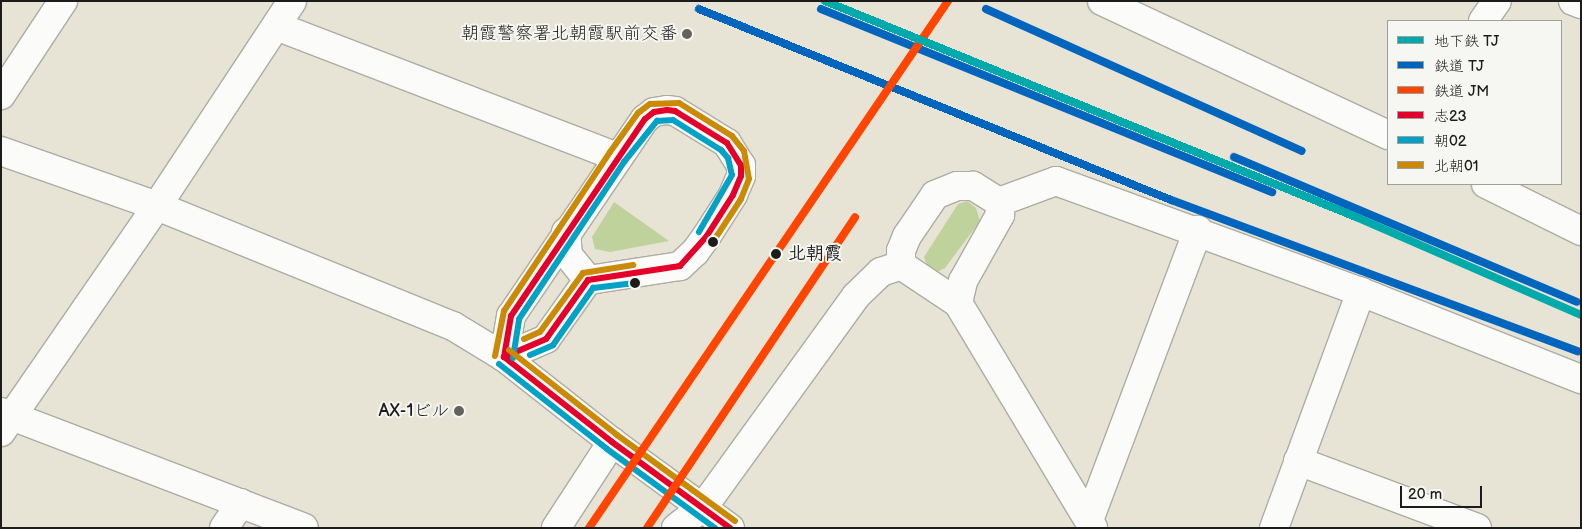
<!DOCTYPE html>
<html>
<head>
<meta charset="utf-8">
<style>
	body { margin:0 }
	#map { position:relative; width:1582px; height:529px; overflow:hidden; background:#e7e3d5; font-family:"Balsamiq Sans","Klee One",sans-serif }
	div>[style] { position:absolute }
	.green>* { inset:0; background:#c0d29c }
	.roads { filter:drop-shadow(1px 0 #aeaca3) drop-shadow(-1px 0 #aeaca3) drop-shadow(0 1px #aeaca3) drop-shadow(0 -1px #aeaca3) }
	.minor>* { height:28px; margin:-14px; padding:0 14px; transform-origin:14px; border-radius:14px; background:#fbfbf9 }
	.bus-1>* { height:6px; margin:-3px; padding:0 3px; transform-origin:3px; border-radius:3px; background:#e4002b }
	.bus-2>* { height:6px; margin:-3px; padding:0 3px; transform-origin:3px; border-radius:3px; background:#01a2c5 }
	.bus-3>* { height:6px; margin:-3px; padding:0 3px; transform-origin:3px; border-radius:3px; background:#cb8a06 }
	.rail-1>* { height:8px; margin:-4px; padding:0 4px; transform-origin:4px; border-radius:4px; background:#0065bd }
	.rail-2>* { height:8px; margin:-4px; padding:0 4px; transform-origin:4px; border-radius:4px; background:#ff4500 }
	.metro-1>* { height:8px; margin:-4px; padding:0 4px; transform-origin:4px; border-radius:4px; background:#01aaaa }
	.dots>* { width:14px; height:14px; translate:-50% -50%; box-sizing:border-box; border:2px solid #f6f6f2; border-radius:50% }
	span { translate:-50% -50%; white-space:nowrap; text-align:center; line-height:1.15; -webkit-text-stroke:4px #f6f6f2; paint-order:stroke }
	.poi-label { font-size:18px; color:#1c1c1c }
	.right { translate:-100% -50%; text-align:right }
	.stop-label { font-size:18px; color:#1c1c1c; font-weight:700 }
	.left { translate:0 -50%; text-align:left }
	.frame { position:absolute; inset:0; border:2px solid #1c1c1c; pointer-events:none }
	.legend { position:absolute; left:1387px; top:20px; width:175px; height:165px; box-sizing:border-box; background:#f6f6f2; border:1px solid #9f9f9c; margin:0; padding:6px 9px; list-style:none; font-size:15px; color:#1c1c1c }
	.legend li { display:flex; align-items:center; gap:10px; height:25px }
	.legend b { width:25px; border:1px solid #9f9f9c }
	.scale { position:absolute; left:1400px; top:486px; width:82px; height:22px; box-sizing:border-box; border:2px solid #1c1c1c; border-top:0; padding-left:6px; font-size:15px; line-height:18px; white-space:nowrap; color:#1c1c1c; -webkit-text-stroke:4px #f6f6f2; paint-order:stroke }
</style>
</head>
<body>
<div id="map">
	<div class="green">
		<div style="clip-path:polygon(967px 201px,976px 208px,980px 221px,945px 268px,935px 273px,928px 268px,924px 257px,958px 204px)"></div>
		<div style="clip-path:polygon(614px 202px,669px 241px,610px 252px,595px 249px,592px 237px)"></div>
	</div>
	<div class="roads">
		<div class="minor">
			<div style="left:1102px;top:1px;width:316px;rotate:25.1deg"></div>
			<div style="left:1573px;top:1px;width:9px;rotate:21deg"></div>
			<div style="left:1483px;top:21px;width:24px;rotate:-55deg"></div>
			<div style="left:276px;top:26px;width:365px;rotate:21deg"></div>
			<div style="left:1px;top:95px;width:113px;rotate:-56.6deg"></div>
			<div style="left:667px;top:110px;width:8px;rotate:7deg"></div>
			<div style="left:675px;top:111px;width:61px;rotate:31.6deg"></div>
			<div style="left:727px;top:143px;width:26px;rotate:58deg"></div>
			<div style="left:741px;top:165px;width:11px;rotate:90deg"></div>
			<div style="left:741px;top:176px;width:21px;rotate:113deg"></div>
			<div style="left:733px;top:195px;width:50px;rotate:122.7deg"></div>
			<div style="left:706px;top:237px;width:19px;rotate:126deg"></div>
			<div style="left:695px;top:252px;width:21px;rotate:137deg"></div>
			<div style="left:680px;top:266px;width:93px;rotate:171.3deg"></div>
			<div style="left:588px;top:280px;width:72px;rotate:125.4deg"></div>
			<div style="left:546px;top:339px;width:46px;rotate:156.8deg"></div>
			<div style="left:504px;top:357px;width:42px;rotate:-80.3deg"></div>
			<div style="left:511px;top:316px;width:238px;rotate:-55.8deg"></div>
			<div style="left:645px;top:119px;width:11px;rotate:-38deg"></div>
			<div style="left:654px;top:112px;width:13px;rotate:-9deg"></div>
			<div style="left:1px;top:151px;width:165px;rotate:19.4deg"></div>
			<div style="left:157px;top:206px;width:319px;rotate:22.1deg"></div>
			<div style="left:453px;top:326px;width:60px;rotate:31.3deg"></div>
			<div style="left:504px;top:357px;width:137px;rotate:38.2deg"></div>
			<div style="left:612px;top:442px;width:146px;rotate:36.1deg"></div>
			<div style="left:1486px;top:184px;width:106px;rotate:26.3deg"></div>
			<div style="left:999px;top:202px;width:61px;rotate:-20.2deg"></div>
			<div style="left:1056px;top:181px;width:325px;rotate:20deg"></div>
			<div style="left:1361px;top:292px;width:237px;rotate:21.6deg"></div>
			<div style="left:566px;top:232px;width:23px;rotate:85deg"></div>
			<div style="left:568px;top:255px;width:32px;rotate:51deg"></div>
			<div style="left:958px;top:303px;width:23px;rotate:-77deg"></div>
			<div style="left:963px;top:281px;width:76px;rotate:-60.7deg"></div>
			<div style="left:1000px;top:215px;width:13px;rotate:-94deg"></div>
			<div style="left:999px;top:202px;width:31px;rotate:-148deg"></div>
			<div style="left:973px;top:186px;width:16px;rotate:180deg"></div>
			<div style="left:957px;top:186px;width:24px;rotate:158deg"></div>
			<div style="left:935px;top:195px;width:50px;rotate:124.3deg"></div>
			<div style="left:907px;top:236px;width:16px;rotate:112deg"></div>
			<div style="left:901px;top:251px;width:14px;rotate:90deg"></div>
			<div style="left:901px;top:265px;width:69px;rotate:33.7deg"></div>
			<div style="left:958px;top:303px;width:262px;rotate:59deg"></div>
			<div style="left:1px;top:412px;width:324px;rotate:20.9deg"></div>
			<div style="left:1px;top:432px;width:275px;rotate:-55.4deg"></div>
			<div style="left:157px;top:206px;width:245px;rotate:-56.6deg"></div>
			<div style="left:1298px;top:461px;width:191px;rotate:20.5deg"></div>
			<div style="left:1089px;top:520px;width:310px;rotate:-69.4deg"></div>
			<div style="left:224px;top:528px;width:30px;rotate:-56deg"></div>
			<div style="left:556px;top:528px;width:103px;rotate:-56.9deg"></div>
			<div style="left:676px;top:528px;width:36px;rotate:-38deg"></div>
			<div style="left:704px;top:506px;width:259px;rotate:-54.1deg"></div>
			<div style="left:856px;top:296px;width:35px;rotate:-44deg"></div>
			<div style="left:881px;top:272px;width:21px;rotate:-19deg"></div>
			<div style="left:1274px;top:528px;width:252px;rotate:-69.8deg"></div>
		</div>
	</div>
	<div class="bus-1">
		<div style="left:667px;top:110px;width:8px;rotate:7deg"></div>
		<div style="left:675px;top:111px;width:61px;rotate:31.6deg"></div>
		<div style="left:727px;top:143px;width:26px;rotate:58deg"></div>
		<div style="left:741px;top:165px;width:11px;rotate:90deg"></div>
		<div style="left:741px;top:176px;width:21px;rotate:113deg"></div>
		<div style="left:733px;top:195px;width:50px;rotate:122.7deg"></div>
		<div style="left:706px;top:237px;width:39px;rotate:132deg"></div>
		<div style="left:680px;top:266px;width:93px;rotate:171.3deg"></div>
		<div style="left:588px;top:280px;width:72px;rotate:125.4deg"></div>
		<div style="left:546px;top:339px;width:46px;rotate:156.8deg"></div>
		<div style="left:504px;top:357px;width:42px;rotate:-80.3deg"></div>
		<div style="left:511px;top:316px;width:238px;rotate:-55.8deg"></div>
		<div style="left:645px;top:119px;width:11px;rotate:-38deg"></div>
		<div style="left:654px;top:112px;width:13px;rotate:-9deg"></div>
		<div style="left:504px;top:357px;width:137px;rotate:38.2deg"></div>
		<div style="left:612px;top:442px;width:146px;rotate:36.1deg"></div>
	</div>
	<div class="bus-2">
		<div style="left:530px;top:355px;width:25px;rotate:-23deg"></div>
		<div style="left:553px;top:345px;width:70px;rotate:-54.9deg"></div>
		<div style="left:593px;top:288px;width:42px;rotate:-6.8deg"></div>
		<div style="left:513px;top:358px;width:39px;rotate:-81deg"></div>
		<div style="left:519px;top:319px;width:189px;rotate:-56.2deg"></div>
		<div style="left:624px;top:162px;width:53px;rotate:-51.2deg"></div>
		<div style="left:657px;top:121px;width:16px;rotate:-4deg"></div>
		<div style="left:673px;top:120px;width:57px;rotate:32deg"></div>
		<div style="left:721px;top:150px;width:11px;rotate:49deg"></div>
		<div style="left:728px;top:158px;width:17px;rotate:77deg"></div>
		<div style="left:732px;top:175px;width:66px;rotate:120.1deg"></div>
		<div style="left:499px;top:364px;width:137px;rotate:38.2deg"></div>
		<div style="left:607px;top:449px;width:134px;rotate:36.2deg"></div>
	</div>
	<div class="bus-3">
		<div style="left:524px;top:339px;width:17px;rotate:-24deg"></div>
		<div style="left:540px;top:332px;width:73px;rotate:-53.9deg"></div>
		<div style="left:583px;top:273px;width:51px;rotate:-9.1deg"></div>
		<div style="left:509px;top:350px;width:137px;rotate:38.2deg"></div>
		<div style="left:617px;top:435px;width:146px;rotate:36.1deg"></div>
		<div style="left:495px;top:356px;width:46px;rotate:-78.7deg"></div>
		<div style="left:504px;top:311px;width:191px;rotate:-56.3deg"></div>
		<div style="left:610px;top:152px;width:48px;rotate:-54.3deg"></div>
		<div style="left:638px;top:113px;width:15px;rotate:-37deg"></div>
		<div style="left:650px;top:104px;width:29px;rotate:-2deg"></div>
		<div style="left:679px;top:103px;width:62px;rotate:31.9deg"></div>
		<div style="left:732px;top:136px;width:19px;rotate:51deg"></div>
		<div style="left:744px;top:151px;width:28px;rotate:80deg"></div>
		<div style="left:749px;top:179px;width:22px;rotate:112deg"></div>
		<div style="left:741px;top:199px;width:51px;rotate:123.1deg"></div>
	</div>
	<div class="rail-1">
		<div style="left:699px;top:9px;width:509px;rotate:22.03deg"></div>
		<div style="left:1171px;top:200px;width:434px;rotate:20.4deg"></div>
		<div style="left:821px;top:9px;width:487px;rotate:22.1deg"></div>
		<div style="left:986px;top:9px;width:346px;rotate:24.2deg"></div>
		<div style="left:1234px;top:157px;width:372px;rotate:22.9deg"></div>
	</div>
	<div class="rail-2">
		<div style="left:589px;top:528px;width:638px;rotate:-55.74deg"></div>
		<div style="left:647px;top:528px;width:374px;rotate:-56.2deg"></div>
	</div>
	<div class="metro-1">
		<div style="left:825px;top:1px;width:573px;rotate:22.14deg"></div>
		<div style="left:1356px;top:217px;width:245px;rotate:23.5deg"></div>
	</div>
	<div class="dots">
		<div style="left:687px;top:34px;background:#63625d"></div>
		<div style="left:713px;top:242px;background:#1c1c1c"></div>
		<div style="left:776px;top:254px;background:#1c1c1c"></div>
		<div style="left:635px;top:283px;background:#1c1c1c"></div>
		<div style="left:459px;top:411px;background:#63625d"></div>
	</div>
	<div class="poi-label">
		<span class="right" style="left:677px;top:34px">朝霞警察署北朝霞駅前交番</span>
		<span class="right" style="left:449px;top:411px">AX-1ビル</span>
	</div>
	<div class="stop-label">
		<span class="left" style="left:788px;top:254px">北朝霞</span>
	</div>
	<div class="frame"></div>
	<ul class="legend">
	<li><b style="height:6px;background:#01aaaa"></b>地下鉄 TJ</li>
	<li><b style="height:6px;background:#0065bd"></b>鉄道 TJ</li>
	<li><b style="height:6px;background:#ff4500"></b>鉄道 JM</li>
	<li><b style="height:6px;background:#e4002b"></b>志23</li>
	<li><b style="height:6px;background:#01a2c5"></b>朝02</li>
	<li><b style="height:6px;background:#cb8a06"></b>北朝01</li>
	</ul>
	<div class="scale">20 m</div>
</div>
</body>
</html>
